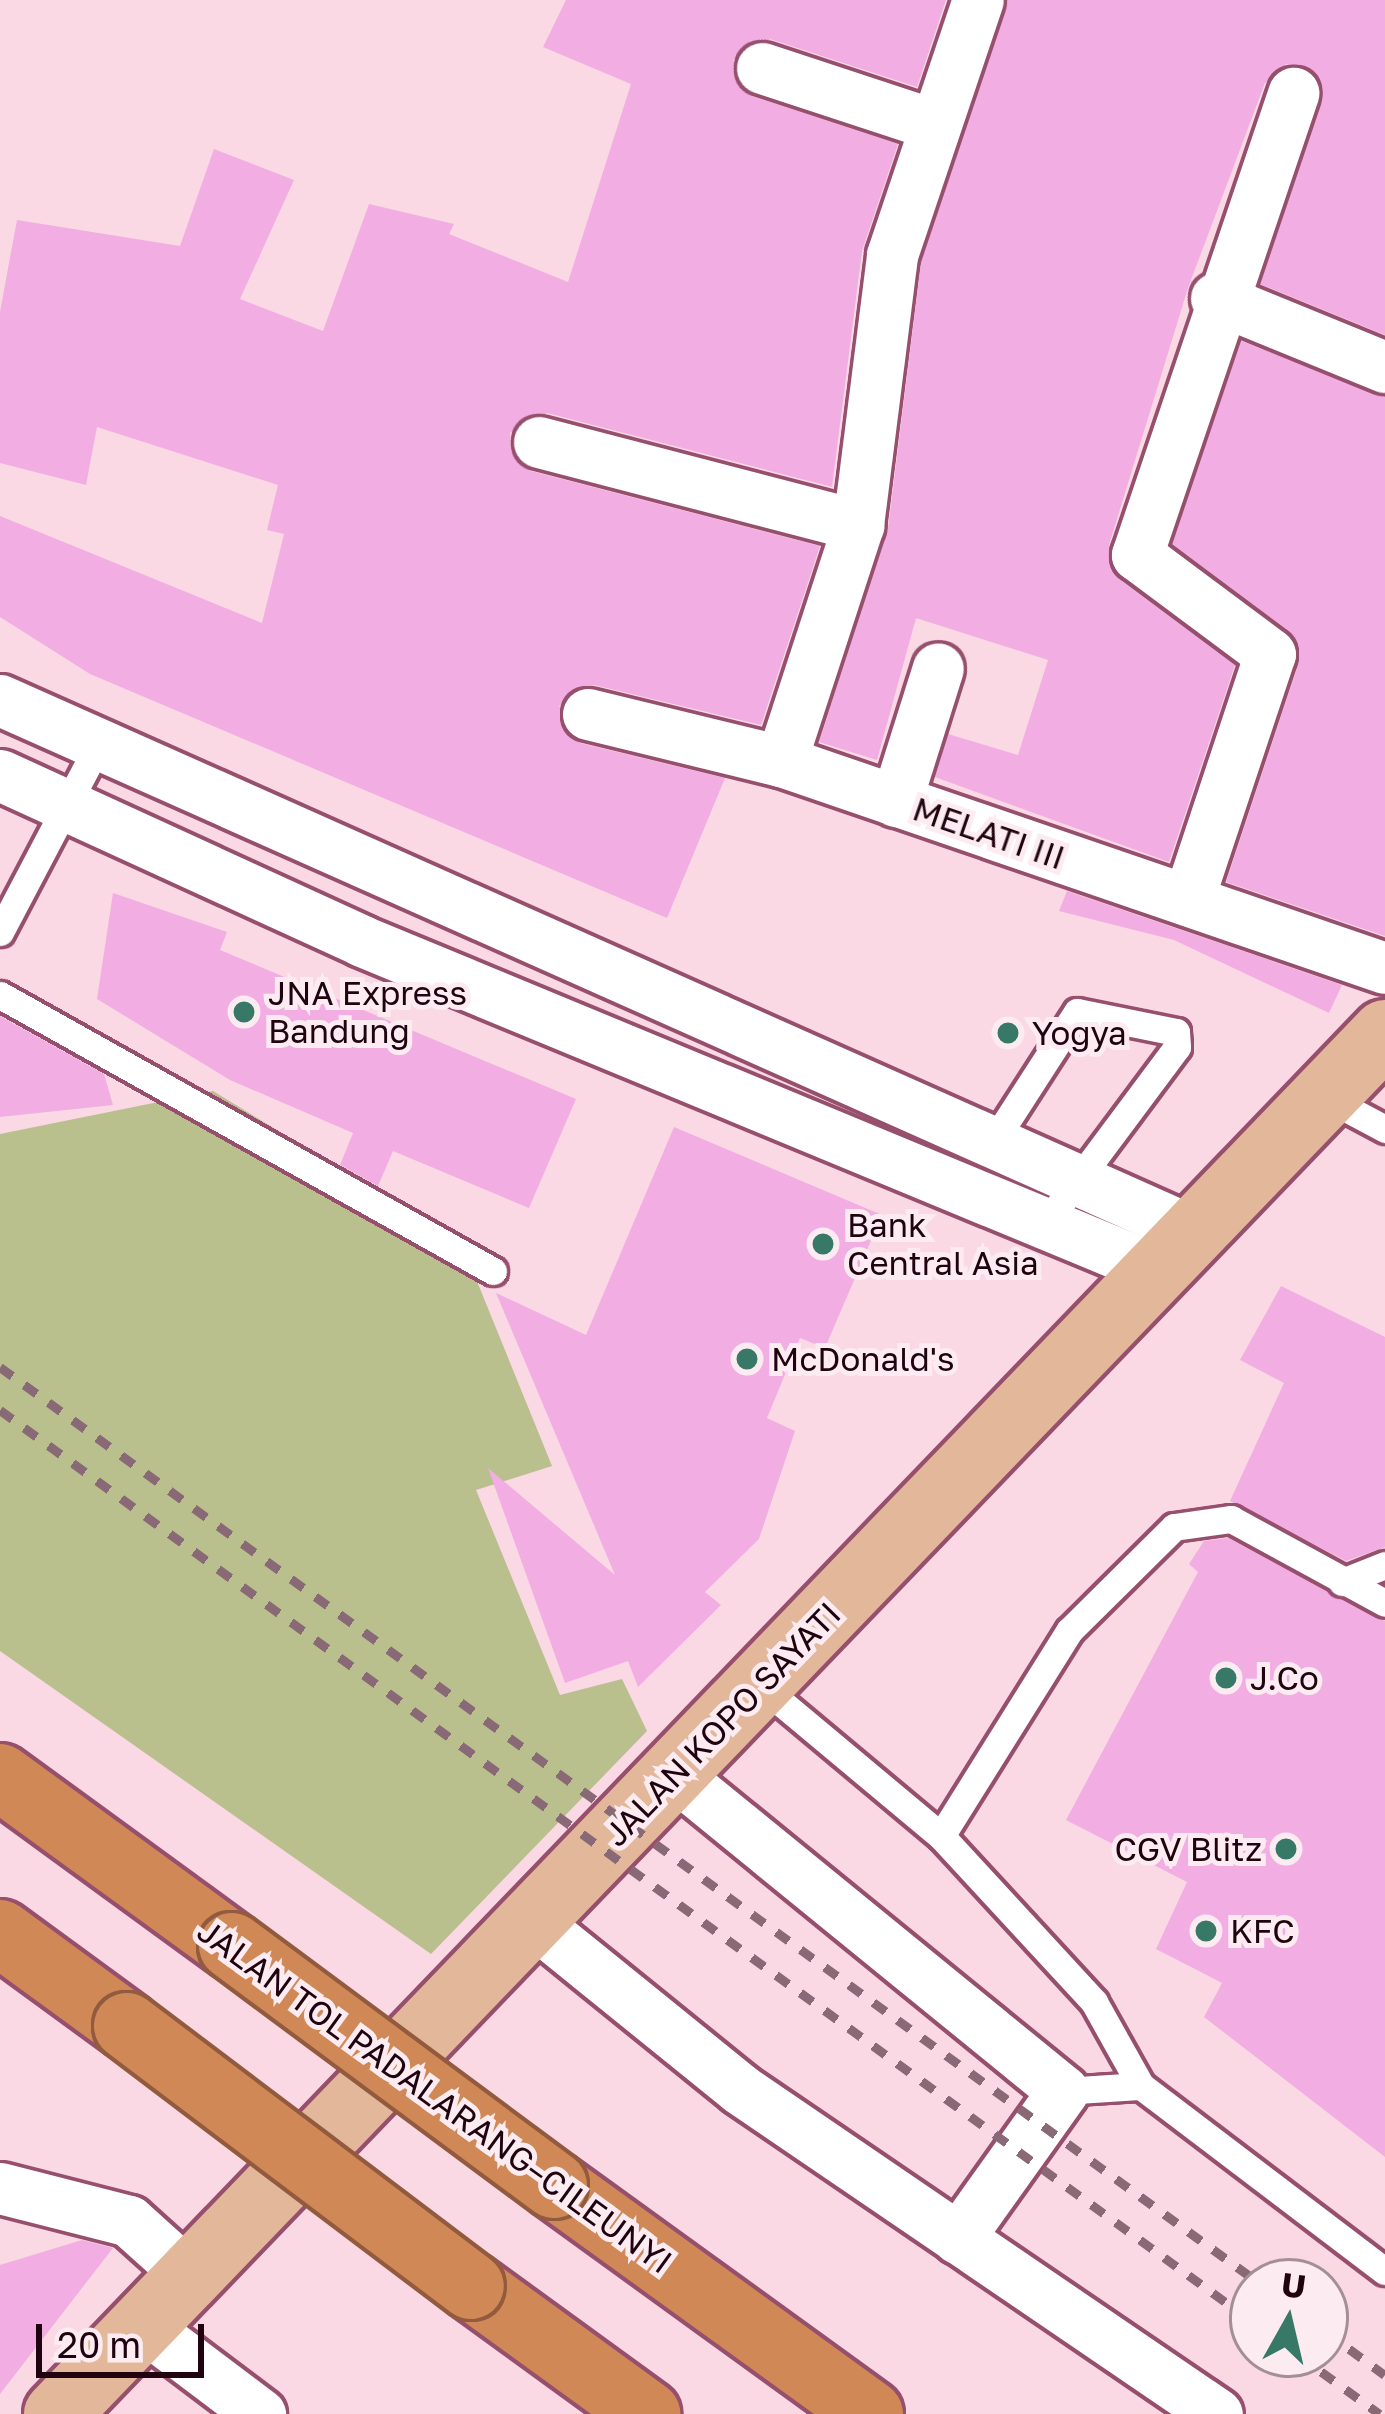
<!DOCTYPE html>
<html>
<head>
<meta charset="utf-8">
<style>
	body { margin:0 }
	#map { position:relative; width:1385px; height:2414px; overflow:hidden; background:#fad8e4; font-family:"Golos Text",sans-serif }
	div>[style] { position:absolute }
	.green>* { inset:0; background:#b9bf8d }
	.building>* { inset:0; background:#f2aee3 }
	.roads { filter:drop-shadow(3px 0 #964f6d) drop-shadow(-3px 0 #964f6d) drop-shadow(0 3px #964f6d) drop-shadow(0 -3px #964f6d) }
	.service>* { height:27px; margin:-13.5px; padding:0 13.5px; transform-origin:13.5px; border-radius:13.5px; background:#fff }
	.minor>* { height:51px; margin:-25.5px; padding:0 25.5px; transform-origin:25.5px; border-radius:25.5px; background:#fff }
	.primary>* { height:66px; margin:-33px; padding:0 33px; transform-origin:33px; border-radius:33px; background:#e3b89a }
	.motorway>* { height:66px; margin:-33px; padding:0 33px; transform-origin:33px; border-radius:33px; background:#d08857 }
	.rail>* { height:9px; margin-top:-4.5px; transform-origin:0; background:repeating-linear-gradient(90deg,#886975 0 15px,transparent 0 30px) }
	.bridges { filter:drop-shadow(3px 0 #925a3e) drop-shadow(-3px 0 #925a3e) drop-shadow(0 3px #925a3e) drop-shadow(0 -3px #925a3e) }
	.motorway-bridge>* { height:66px; margin:-33px; padding:0 33px; transform-origin:33px; border-radius:33px; background:#d08857 }
	.dots>* { width:33px; height:33px; translate:-50% -50%; box-sizing:border-box; border:6px solid #fcebf1; border-radius:50% }
	span { translate:-50% -50%; white-space:nowrap; text-align:center; line-height:1.15; -webkit-text-stroke:10px #fcebf1; paint-order:stroke }
	.street-label { font-size:33px; color:#1f0410 }
	.poi-label { font-size:33px; color:#1f0410 }
	.left { translate:0 -50%; text-align:left }
	.right { translate:-100% -50%; text-align:right }
	.north { position:absolute; left:1229px; top:2258px; width:120px; height:120px; box-sizing:border-box; background:#fcebf1; border:3px solid #a48f97; border-radius:50%; rotate:8deg; font-size:33px; font-weight:700; line-height:48px; text-align:center; color:#1f0410 }
	.north::after { content:''; display:block; margin:auto; width:42px; height:54px; background:#377867; clip-path:polygon(50% 0,100% 100%,50% 72%,0 100%) }
	.scale { position:absolute; left:36px; top:2324px; width:168px; height:54px; box-sizing:border-box; border:6px solid #1f0410; border-top:0; padding-left:15px; font-size:36px; line-height:42px; white-space:nowrap; color:#1f0410; -webkit-text-stroke:9px #fcebf1; paint-order:stroke }
</style>
</head>
<body>
<div id="map">
	<div class="green">
		<div style="clip-path:polygon(213px 1091px,461px 1242px,552px 1466px,476px 1490px,560px 1695px,622px 1679px,647px 1731px,431px 1954px,0 1651px,0 1134px)"></div>
	</div>
	<div class="building">
		<div style="clip-path:polygon(566px 0,946px 0,917px 87px,770px 39px,733px 60px,752px 96px,898px 144px,862px 251px,832px 487px,547px 413px,510px 433px,511px 451px,531px 471px,820px 546px,761px 725px,594px 685px,559px 706px,580px 743px,725px 778px,667px 918px,90px 674px,0 617px,0 516px,262px 623px,284px 534px,267px 530px,278px 485px,97px 427px,86px 485px,0 463px,0 312px,17px 220px,180px 246px,214px 149px,294px 180px,240px 299px,323px 331px,369px 204px,454px 224px,449px 234px,568px 282px,631px 84px,543px 47px)"></div>
		<div style="clip-path:polygon(1007px 0,1385px 0,1385px 335px,1260px 284px,1322px 101px,1315px 72px,1286px 64px,1265px 83px,1188px 288px,1109px 545px,1119px 579px,1235px 665px,1169px 862px,935px 777px,948px 734px,1018px 755px,1048px 660px,916px 618px,877px 760px,819px 742px,888px 529px,921px 262px)"></div>
		<div style="clip-path:polygon(1241px 341px,1385px 396px,1385px 936px,1226px 882px,1299px 662px,1288px 630px,1172px 544px)"></div>
		<div style="clip-path:polygon(1067px 891px,1342px 985px,1329px 1013px,1174px 940px,1059px 911px)"></div>
		<div style="clip-path:polygon(113px 893px,227px 932px,220px 950px,576px 1099px,529px 1208px,393px 1151px,378px 1186px,340px 1165px,353px 1133px,230px 1080px,97px 999px)"></div>
		<div style="clip-path:polygon(0 1016px,104px 1074px,113px 1105px,0 1117px)"></div>
		<div style="clip-path:polygon(674px 1127px,882px 1215px,825px 1348px,800px 1338px,767px 1418px,795px 1431px,759px 1539px,705px 1592px,721px 1605px,638px 1687px,628px 1661px,565px 1683px,488px 1468px,615px 1575px,496px 1293px,586px 1335px)"></div>
		<div style="clip-path:polygon(1281px 1286px,1385px 1337px,1385px 1547px,1346px 1561px,1230px 1501px,1284px 1383px,1240px 1360px)"></div>
		<div style="clip-path:polygon(1228px 1538px,1385px 1621px,1385px 2157px,1204px 2017px,1222px 1983px,1156px 1949px,1187px 1882px,1066px 1820px,1198px 1572px,1189px 1564px,1204px 1541px)"></div>
		<div style="clip-path:polygon(82px 2240px,113px 2248px,0 2394px,0 2265px)"></div>
	</div>
	<div class="roads">
		<div class="service">
			<div style="left:0;top:932px;width:207px;rotate:-62.3deg"></div>
			<div style="left:0;top:995px;width:565px;rotate:29.24deg"></div>
			<div style="left:1327px;top:1098px;width:66px;rotate:28.1deg"></div>
			<div style="left:988px;top:1150px;width:164px;rotate:-57.2deg"></div>
			<div style="left:1077px;top:1012px;width:101px;rotate:11.4deg"></div>
			<div style="left:1176px;top:1032px;width:15px;rotate:86deg"></div>
			<div style="left:1177px;top:1047px;width:214px;rotate:126.7deg"></div>
			<div style="left:1342px;top:1582px;width:46px;rotate:-21.6deg"></div>
			<div style="left:759px;top:1684px;width:237px;rotate:39.9deg"></div>
			<div style="left:941px;top:1836px;width:226px;rotate:47.3deg"></div>
			<div style="left:1094px;top:2002px;width:96px;rotate:60.8deg"></div>
			<div style="left:1141px;top:2086px;width:306px;rotate:37.2deg"></div>
			<div style="left:941px;top:1836px;width:242px;rotate:-58deg"></div>
			<div style="left:1069px;top:1631px;width:148px;rotate:-44.7deg"></div>
			<div style="left:1174px;top:1527px;width:58px;rotate:-8deg"></div>
			<div style="left:1231px;top:1519px;width:175px;rotate:28.6deg"></div>
			<div style="left:1063px;top:2091px;width:78px;rotate:-3.7deg"></div>
		</div>
		<div class="minor">
			<div style="left:762px;top:68px;width:179px;rotate:18.2deg"></div>
			<div style="left:1216px;top:298px;width:183px;rotate:22.2deg"></div>
			<div style="left:539px;top:442px;width:330px;rotate:14.6deg"></div>
			<div style="left:0;top:700px;width:1305px;rotate:24.01deg"></div>
			<div style="left:588px;top:714px;width:199px;rotate:13.7deg"></div>
			<div style="left:781px;top:761px;width:638px;rotate:18.92deg"></div>
			<div style="left:781px;top:761px;width:248px;rotate:-71.9deg"></div>
			<div style="left:858px;top:525px;width:272px;rotate:-82.8deg"></div>
			<div style="left:892px;top:255px;width:269px;rotate:-71.4deg"></div>
			<div style="left:0;top:775px;width:398px;rotate:24.6deg"></div>
			<div style="left:362px;top:941px;width:858px;rotate:22.47deg"></div>
			<div style="left:896px;top:801px;width:139px;rotate:-72.5deg"></div>
			<div style="left:1188px;top:900px;width:259px;rotate:-71.6deg"></div>
			<div style="left:1270px;top:654px;width:166px;rotate:-143.3deg"></div>
			<div style="left:1137px;top:555px;width:488px;rotate:-71.3deg"></div>
			<div style="left:673px;top:1773px;width:503px;rotate:39.19deg"></div>
			<div style="left:1063px;top:2091px;width:181px;rotate:125.5deg"></div>
			<div style="left:534px;top:1922px;width:265px;rotate:39deg"></div>
			<div style="left:740px;top:2089px;width:577px;rotate:34.27deg"></div>
			<div style="left:0;top:2188px;width:133px;rotate:14.3deg"></div>
			<div style="left:129px;top:2221px;width:82px;rotate:42deg"></div>
			<div style="left:142px;top:2325px;width:148px;rotate:37deg"></div>
		</div>
		<div class="primary">
			<div style="left:57px;top:2414px;width:1916px;rotate:-46.12deg"></div>
		</div>
		<div class="motorway">
			<div style="left:0;top:1777px;width:287px;rotate:36.1deg"></div>
			<div style="left:0;top:1933px;width:157px;rotate:36.2deg"></div>
			<div style="left:554px;top:2185px;width:390px;rotate:35.9deg"></div>
			<div style="left:471px;top:2286px;width:218px;rotate:36deg"></div>
		</div>
	</div>
	<div class="rail">
		<div style="left:0;top:1367px;width:1556px;rotate:36.03deg"></div>
		<div style="left:0;top:1410px;width:1550px;rotate:36.05deg"></div>
		<div style="left:1325px;top:2331px;width:74px;rotate:36.3deg"></div>
		<div style="left:1297px;top:2354px;width:102px;rotate:35.9deg"></div>
	</div>
	<div class="bridges">
		<div class="motorway-bridge">
			<div style="left:232px;top:1946px;width:401px;rotate:36.6deg"></div>
			<div style="left:127px;top:2026px;width:431px;rotate:37.1deg"></div>
		</div>
	</div>
	<div class="dots">
		<div style="left:244px;top:1012px;background:#377867"></div>
		<div style="left:1008px;top:1033px;background:#377867"></div>
		<div style="left:823px;top:1244px;background:#377867"></div>
		<div style="left:747px;top:1359px;background:#377867"></div>
		<div style="left:1226px;top:1678px;background:#377867"></div>
		<div style="left:1286px;top:1849px;background:#377867"></div>
		<div style="left:1206px;top:1931px;background:#377867"></div>
	</div>
	<div class="street-label">
		<span style="left:989px;top:833px;rotate:19deg">MELATI III</span>
		<span style="left:722px;top:1724px;rotate:-46deg">JALAN KOPO SAYATI</span>
		<span style="left:435px;top:2096px;rotate:36deg">JALAN TOL PADALARANG–CILEUNYI</span>
	</div>
	<div class="poi-label">
		<span class="left" style="left:268px;top:1012px">JNA Express<br>Bandung</span>
		<span class="left" style="left:1032px;top:1033px">Yogya</span>
		<span class="left" style="left:847px;top:1244px">Bank<br>Central Asia</span>
		<span class="left" style="left:771px;top:1359px">McDonald's</span>
		<span class="left" style="left:1250px;top:1678px">J.Co</span>
		<span class="right" style="left:1262px;top:1849px">CGV Blitz</span>
		<span class="left" style="left:1230px;top:1931px">KFC</span>
	</div>
	<div class="north">U</div>
	<div class="scale">20 m</div>
</div>
</body>
</html>
